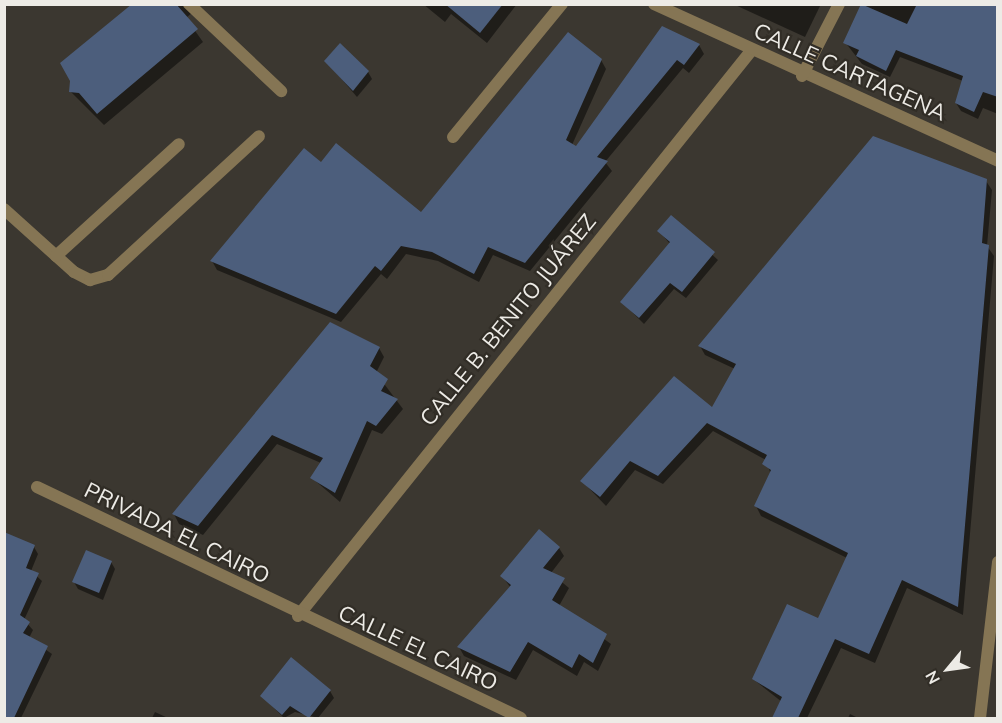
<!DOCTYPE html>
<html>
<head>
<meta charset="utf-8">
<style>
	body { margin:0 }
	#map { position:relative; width:1002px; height:723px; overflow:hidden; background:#3b3730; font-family:Mulish,sans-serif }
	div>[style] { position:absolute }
	.shadow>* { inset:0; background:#0007 }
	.building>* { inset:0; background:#4c5e7c }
	.service>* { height:12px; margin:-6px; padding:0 6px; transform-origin:6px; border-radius:6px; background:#857554 }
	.minor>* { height:12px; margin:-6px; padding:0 6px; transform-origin:6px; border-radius:6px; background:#857554 }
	span { translate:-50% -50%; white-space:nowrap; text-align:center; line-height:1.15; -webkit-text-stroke:4.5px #312d26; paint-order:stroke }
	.street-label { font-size:22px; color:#edebe6 }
	.frame { position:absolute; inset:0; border:6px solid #edebe6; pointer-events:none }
	.north { position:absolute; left:918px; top:639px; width:60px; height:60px; -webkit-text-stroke:4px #312d26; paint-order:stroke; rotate:241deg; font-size:16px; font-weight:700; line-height:24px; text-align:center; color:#edebe6 }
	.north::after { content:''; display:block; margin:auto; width:21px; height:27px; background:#edebe6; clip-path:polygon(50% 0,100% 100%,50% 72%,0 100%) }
</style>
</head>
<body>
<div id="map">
	<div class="shadow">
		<div style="clip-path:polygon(135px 4px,202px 4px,186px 18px,203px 42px,104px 125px,71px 92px)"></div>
		<div style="clip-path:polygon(423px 4px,517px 4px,487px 43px,451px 14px,445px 22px)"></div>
		<div style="clip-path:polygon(733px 4px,821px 4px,805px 37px)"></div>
		<div style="clip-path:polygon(864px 4px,998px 4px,998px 114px,983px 108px,978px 119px,961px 111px,956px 103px,963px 81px,900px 57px,890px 77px,862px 64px,845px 42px)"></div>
		<div style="clip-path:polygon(663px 28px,699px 45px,704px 54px,689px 73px,683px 68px,605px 162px,612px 171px,530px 271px,493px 255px,479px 282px,438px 261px,406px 254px,387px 279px,381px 274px,341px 322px,217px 270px,212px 261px,321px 164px,421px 214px,601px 60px,606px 69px,572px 145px,577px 148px)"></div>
		<div style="clip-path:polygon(326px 61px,368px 72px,372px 79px,357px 97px)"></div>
		<div style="clip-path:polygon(986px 181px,992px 190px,987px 246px,994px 256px,963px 615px,907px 588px,875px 663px,841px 648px,807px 718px,774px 718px,782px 702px,753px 679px,819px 620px,847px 558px,761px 516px,756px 506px,771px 475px,766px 460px,713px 431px,663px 484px,635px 470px,606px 506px,582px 481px,713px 409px,735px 369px,705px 355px,700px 346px)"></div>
		<div style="clip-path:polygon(671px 217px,718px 260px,686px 298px,674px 289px,644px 324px,622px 302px,670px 244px,659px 231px)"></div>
		<div style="clip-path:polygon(379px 348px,384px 357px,376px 373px,403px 409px,382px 434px,372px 430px,340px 502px,312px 478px,321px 463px,277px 444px,203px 535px,179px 524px,174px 514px)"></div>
		<div style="clip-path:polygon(34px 547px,38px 554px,31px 571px,42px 581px,24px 620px,33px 630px,29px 638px,52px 654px,21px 718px,4px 718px,4px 569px)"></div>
		<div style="clip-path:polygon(559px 548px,564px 556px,551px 573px,569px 588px,559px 606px,611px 644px,598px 671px,584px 662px,577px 676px,533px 650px,516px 680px,464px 656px,459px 647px,511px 588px,502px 576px)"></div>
		<div style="clip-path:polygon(111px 562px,115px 569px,103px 600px,78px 589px,74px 582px)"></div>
		<div style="clip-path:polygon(330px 691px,334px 698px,318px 718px,295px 712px,284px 718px,262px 696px)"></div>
		<div style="clip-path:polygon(155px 712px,168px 718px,152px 718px)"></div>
		<div style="clip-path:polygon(850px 714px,858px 718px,848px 718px)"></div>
	</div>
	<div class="building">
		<div style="clip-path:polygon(132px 4px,176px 4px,198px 29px,97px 114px,79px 93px,69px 92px,70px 81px,60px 63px)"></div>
		<div style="clip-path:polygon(445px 4px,503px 4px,480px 33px)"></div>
		<div style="clip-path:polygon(861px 4px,907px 24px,917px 4px,998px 4px,998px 97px,983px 92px,974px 112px,955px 103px,963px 76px,896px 50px,886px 71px,856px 56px,859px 50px,843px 43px)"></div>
		<div style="clip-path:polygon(662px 26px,700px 44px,684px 65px,677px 60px,597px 157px,608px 161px,525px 263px,488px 247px,474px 274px,432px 252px,401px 246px,381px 271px,375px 266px,336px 314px,210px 261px,304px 148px,321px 162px,336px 143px,421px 212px,568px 32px,602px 59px,566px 140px,576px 146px)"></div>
		<div style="clip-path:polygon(340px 43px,369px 71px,353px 91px,324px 61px)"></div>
		<div style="clip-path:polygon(873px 136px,987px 179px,982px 243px,989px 245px,958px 607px,902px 580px,869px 654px,835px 639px,798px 718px,772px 718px,782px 697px,752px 679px,787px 604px,818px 618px,848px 553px,754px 506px,771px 470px,762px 464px,767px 455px,707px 423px,658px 476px,630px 461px,600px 497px,580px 481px,674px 376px,712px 407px,736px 364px,698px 346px)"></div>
		<div style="clip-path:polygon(671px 215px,715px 252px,682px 292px,670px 283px,639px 318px,620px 302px,670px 242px,657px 231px)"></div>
		<div style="clip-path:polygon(330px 322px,380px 347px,370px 366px,388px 379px,381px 391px,398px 399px,376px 426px,367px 421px,335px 493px,310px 478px,323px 458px,272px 435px,198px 526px,172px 514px)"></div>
		<div style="clip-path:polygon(539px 529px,560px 547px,543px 568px,565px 578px,552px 600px,607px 634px,593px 663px,579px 654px,572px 668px,528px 642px,510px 672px,457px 647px,511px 585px,500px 576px)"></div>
		<div style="clip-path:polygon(4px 532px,35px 545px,26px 568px,39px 573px,20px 615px,30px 622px,23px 633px,48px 646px,14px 718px,4px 718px)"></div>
		<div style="clip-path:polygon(86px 550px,112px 561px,99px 593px,72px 582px)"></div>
		<div style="clip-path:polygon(291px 657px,331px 690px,309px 718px,290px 706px,282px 715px,260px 696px)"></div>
	</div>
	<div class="service">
		<div style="left:189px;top:4px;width:127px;rotate:43.4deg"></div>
		<div style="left:453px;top:137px;width:172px;rotate:-50.7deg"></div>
		<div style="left:4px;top:209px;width:94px;rotate:42deg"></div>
		<div style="left:74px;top:272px;width:18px;rotate:27deg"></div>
		<div style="left:90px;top:280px;width:19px;rotate:-16deg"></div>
		<div style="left:108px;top:275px;width:205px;rotate:-42.6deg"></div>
		<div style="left:56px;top:256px;width:166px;rotate:-42.3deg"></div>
		<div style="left:298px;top:616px;width:724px;rotate:-51.28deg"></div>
		<div style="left:980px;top:718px;width:157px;rotate:-83.4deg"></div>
	</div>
	<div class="minor">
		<div style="left:654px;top:4px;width:378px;rotate:24.5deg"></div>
		<div style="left:802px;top:76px;width:81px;rotate:-62.8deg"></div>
		<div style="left:37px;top:487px;width:536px;rotate:25.51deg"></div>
	</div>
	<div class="street-label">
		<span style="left:850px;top:72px;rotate:24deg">CALLE CARTAGENA</span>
		<span style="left:508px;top:320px;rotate:-51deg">CALLE B. BENITO JUÁREZ</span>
		<span style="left:177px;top:533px;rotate:26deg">PRIVADA EL CAIRO</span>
		<span style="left:418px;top:648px;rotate:25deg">CALLE EL CAIRO</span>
	</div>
	<div class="frame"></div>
	<div class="north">N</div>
</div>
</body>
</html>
